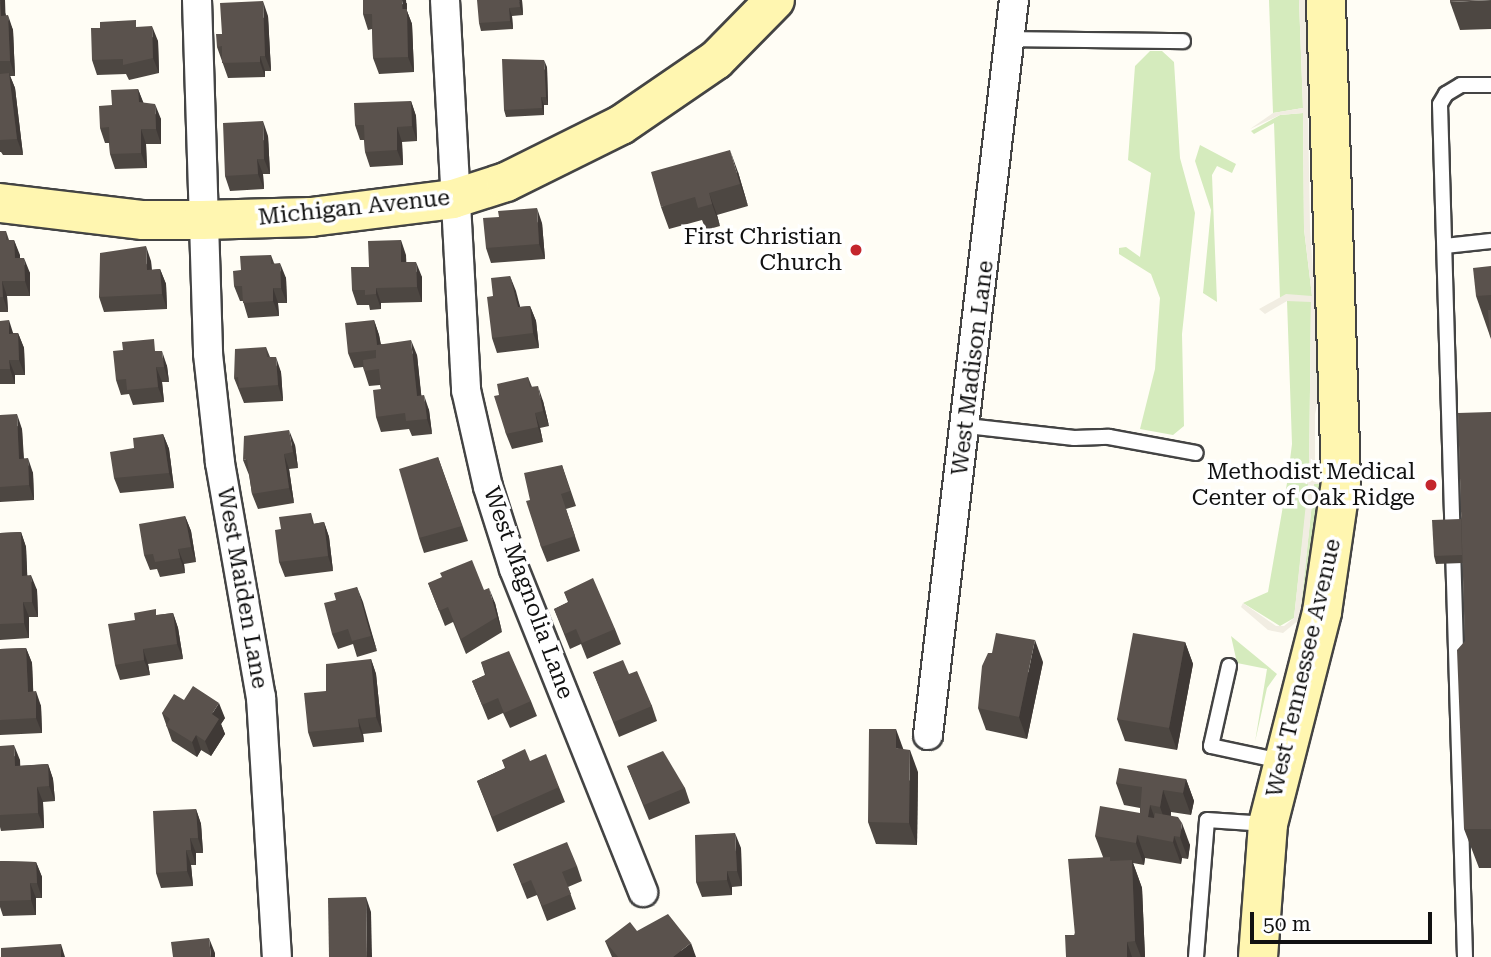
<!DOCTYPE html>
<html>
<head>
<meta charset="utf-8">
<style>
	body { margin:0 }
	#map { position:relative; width:1491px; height:957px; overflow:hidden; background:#fffdf5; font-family:"Roboto Serif",serif }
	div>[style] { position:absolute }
	.green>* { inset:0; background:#d5ebbd }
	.plaza>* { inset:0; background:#f1ede2 }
	.roads { filter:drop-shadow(2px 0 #444) drop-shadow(-2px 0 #444) drop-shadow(0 2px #444) drop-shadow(0 -2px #444) }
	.lane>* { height:14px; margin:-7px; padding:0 7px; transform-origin:7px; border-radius:7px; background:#fff }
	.street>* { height:28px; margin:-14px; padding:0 14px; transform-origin:14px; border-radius:14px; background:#fff }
	.secondary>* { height:38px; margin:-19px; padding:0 19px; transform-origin:19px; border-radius:19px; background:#fff6b0 }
	.wall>* { inset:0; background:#4d4742 }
	.shaded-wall>* { inset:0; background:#3f3936 }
	.building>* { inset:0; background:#5a524d }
	.dots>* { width:19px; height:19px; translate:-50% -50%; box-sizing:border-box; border:4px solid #fff; border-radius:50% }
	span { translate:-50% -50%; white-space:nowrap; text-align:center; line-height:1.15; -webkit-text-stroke:7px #fff; paint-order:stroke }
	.street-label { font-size:23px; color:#111 }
	.poi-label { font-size:23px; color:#111 }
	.right { translate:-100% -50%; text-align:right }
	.scale { position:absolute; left:1250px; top:912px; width:182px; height:32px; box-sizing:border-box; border:4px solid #111; border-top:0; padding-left:9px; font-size:21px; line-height:24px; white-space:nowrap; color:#111; -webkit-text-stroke:5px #fff; paint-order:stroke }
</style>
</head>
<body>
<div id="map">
	<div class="green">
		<div style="clip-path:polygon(1269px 0,1299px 0,1303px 108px,1273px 113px)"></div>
		<div style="clip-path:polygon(1150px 51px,1162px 51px,1174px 62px,1180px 158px,1195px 213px,1182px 334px,1184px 426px,1173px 435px,1140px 429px,1155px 369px,1160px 298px,1151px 274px,1119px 254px,1119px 248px,1126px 247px,1140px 257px,1151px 173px,1128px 160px,1135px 66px)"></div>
		<div style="clip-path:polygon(1303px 113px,1304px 229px,1312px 296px,1280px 298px,1274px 123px,1254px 134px,1251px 131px,1280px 115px)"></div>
		<div style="clip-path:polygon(1200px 145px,1236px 164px,1232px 173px,1217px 166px,1212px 175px,1217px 302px,1203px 293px,1211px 210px,1195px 161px)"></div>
		<div style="clip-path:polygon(1287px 301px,1311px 301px,1309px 477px,1288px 476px,1292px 444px)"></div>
		<div style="clip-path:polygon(1287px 483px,1309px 483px,1294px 618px,1280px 626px,1243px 603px,1268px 592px)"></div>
		<div style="clip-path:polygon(1314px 484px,1320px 484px,1303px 606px,1301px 605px)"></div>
		<div style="clip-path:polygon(1231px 636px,1277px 674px,1267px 688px,1255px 742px,1267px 669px,1237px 663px)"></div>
	</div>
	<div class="plaza">
		<div style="clip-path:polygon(1299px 0,1306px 0,1310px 228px,1321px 388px,1315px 414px,1315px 477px,1321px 477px,1320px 484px,1314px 484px,1300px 619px,1283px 633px,1268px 630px,1241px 607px,1243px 603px,1276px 626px,1284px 626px,1294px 618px,1308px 484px,1287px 480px,1288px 476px,1309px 477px,1311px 302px,1287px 301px,1265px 314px,1259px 309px,1286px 294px,1312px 296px,1304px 229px,1303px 113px,1280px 115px,1250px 129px,1273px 113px,1303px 108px)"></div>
	</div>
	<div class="roads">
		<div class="lane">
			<div style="left:1009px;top:39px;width:174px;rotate:0.7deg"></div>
			<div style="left:1445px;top:246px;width:46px;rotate:-6.2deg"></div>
			<div style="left:967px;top:426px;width:108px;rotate:6.4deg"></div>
			<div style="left:1074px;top:438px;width:35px;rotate:-2deg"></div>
			<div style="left:1109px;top:437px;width:88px;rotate:10.4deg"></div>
			<div style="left:1229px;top:666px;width:82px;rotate:102.7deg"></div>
			<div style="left:1211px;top:746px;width:72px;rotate:12.1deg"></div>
			<div style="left:1196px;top:957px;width:137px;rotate:-85.4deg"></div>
			<div style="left:1207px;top:820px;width:60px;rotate:3.8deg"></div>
			<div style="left:1465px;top:957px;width:853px;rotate:-91.68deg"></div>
			<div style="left:1440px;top:104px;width:12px;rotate:-59deg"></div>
			<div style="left:1446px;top:94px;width:17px;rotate:-31deg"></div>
			<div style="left:1461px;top:85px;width:30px"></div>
		</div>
		<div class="street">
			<div style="left:197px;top:0;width:354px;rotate:88.2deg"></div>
			<div style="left:208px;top:354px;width:110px;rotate:83.7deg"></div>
			<div style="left:220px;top:463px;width:238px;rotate:80.1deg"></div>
			<div style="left:261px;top:697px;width:260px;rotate:86.5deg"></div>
			<div style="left:445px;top:0;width:391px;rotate:86.9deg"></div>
			<div style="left:466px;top:390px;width:99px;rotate:77.2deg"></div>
			<div style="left:488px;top:487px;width:86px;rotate:72.4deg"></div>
			<div style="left:514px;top:569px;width:348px;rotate:68.2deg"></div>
			<div style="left:928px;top:735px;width:740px;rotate:-83.33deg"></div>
		</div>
		<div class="secondary">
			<div style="left:0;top:203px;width:144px;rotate:6.8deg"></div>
			<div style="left:143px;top:220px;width:59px"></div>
			<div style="left:202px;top:220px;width:109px;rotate:-1.6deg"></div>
			<div style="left:311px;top:217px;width:143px;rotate:-7.2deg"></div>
			<div style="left:453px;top:199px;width:56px;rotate:-17.8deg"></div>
			<div style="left:506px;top:182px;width:128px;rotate:-26.4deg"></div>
			<div style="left:621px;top:125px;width:115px;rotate:-34.4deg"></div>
			<div style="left:716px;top:60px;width:84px;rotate:-45.5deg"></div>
			<div style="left:1258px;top:957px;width:133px;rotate:-85.7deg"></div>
			<div style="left:1268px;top:824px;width:219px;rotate:-75.7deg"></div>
			<div style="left:1322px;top:612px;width:132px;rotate:-81.7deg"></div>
			<div style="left:1341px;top:481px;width:481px;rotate:-91.8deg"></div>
		</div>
	</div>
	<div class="wall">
		<div style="clip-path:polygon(0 0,6px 15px,13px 30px,15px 76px,10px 76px,15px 88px,23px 155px,3px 155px,1px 152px,0 152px)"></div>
		<div style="clip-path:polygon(522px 0,523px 15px,512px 16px,513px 29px,481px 31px,479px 23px)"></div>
		<div style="clip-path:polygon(1491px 0,1491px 29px,1460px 30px,1450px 2px)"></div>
		<div style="clip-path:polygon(407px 3px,407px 11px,412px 24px,414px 72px,379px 74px,373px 58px,372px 29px,368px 30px,363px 14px)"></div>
		<div style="clip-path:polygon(268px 16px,271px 71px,265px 71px,265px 77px,228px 78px,217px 47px,222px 34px)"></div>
		<div style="clip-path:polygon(138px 27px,158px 41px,159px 73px,129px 80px,126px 74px,97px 75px,92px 60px)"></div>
		<div style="clip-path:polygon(547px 67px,548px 105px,544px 105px,544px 115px,506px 117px,504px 110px)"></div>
		<div style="clip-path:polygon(138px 89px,143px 103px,161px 119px,161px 144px,146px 144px,147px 168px,115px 169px,110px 154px,109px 143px,105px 143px,100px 128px,112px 105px)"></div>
		<div style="clip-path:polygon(411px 101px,416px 116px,417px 141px,402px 142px,403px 165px,370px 167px,365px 152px,364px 140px,360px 140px,355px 125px)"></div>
		<div style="clip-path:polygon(268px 136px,270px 174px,263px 174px,264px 189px,230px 191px,225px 176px)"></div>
		<div style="clip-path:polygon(738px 172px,748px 206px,717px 215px,720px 226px,706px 230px,702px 220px,669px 229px,661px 207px)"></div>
		<div style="clip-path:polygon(499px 217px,542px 223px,545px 259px,491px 263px,486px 248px)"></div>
		<div style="clip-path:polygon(0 231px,6px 231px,9px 240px,14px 240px,20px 258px,30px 273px,30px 296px,7px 296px,8px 312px,0 312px)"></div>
		<div style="clip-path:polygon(271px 255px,274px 263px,286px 278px,287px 303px,278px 303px,279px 316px,248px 318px,243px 301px,240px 301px,234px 286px,241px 270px)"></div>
		<div style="clip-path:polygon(406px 255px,406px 262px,422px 277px,422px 302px,381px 303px,381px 309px,370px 310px,369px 305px,357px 305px,352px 290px,369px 267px)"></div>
		<div style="clip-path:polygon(151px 261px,152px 270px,160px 269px,166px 284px,167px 309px,104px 312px,99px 297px)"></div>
		<div style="clip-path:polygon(1491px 266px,1491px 339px,1476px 296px)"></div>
		<div style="clip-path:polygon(510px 276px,520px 307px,530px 306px,536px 321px,539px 348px,497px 353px,492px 338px,493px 296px)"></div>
		<div style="clip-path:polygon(374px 320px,379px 335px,381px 344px,417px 355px,421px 395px,429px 410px,432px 434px,412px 436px,409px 429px,381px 432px,376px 417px,381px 389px,380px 385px,369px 386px,363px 367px,354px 368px,348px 353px)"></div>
		<div style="clip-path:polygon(0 321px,13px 333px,18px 333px,24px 348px,25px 375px,15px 375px,15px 384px,0 384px)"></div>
		<div style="clip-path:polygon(266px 347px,270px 357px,281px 372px,283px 401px,244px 403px,234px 378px)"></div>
		<div style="clip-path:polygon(158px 351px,167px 366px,169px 382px,162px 382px,164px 402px,133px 405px,129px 394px,121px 395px,116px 380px)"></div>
		<div style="clip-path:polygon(528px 377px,532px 387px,543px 401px,549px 426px,540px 428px,543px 442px,512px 449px,506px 434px,499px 395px)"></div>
		<div style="clip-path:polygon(1491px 412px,1491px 868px,1479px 868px,1464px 829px,1465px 641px,1463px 563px,1436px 564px,1434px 556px,1461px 519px)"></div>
		<div style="clip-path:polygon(0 415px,22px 429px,24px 458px,33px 473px,34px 500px,0 502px)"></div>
		<div style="clip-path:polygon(163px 434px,169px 449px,174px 488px,120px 493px,114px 478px,134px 448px)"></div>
		<div style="clip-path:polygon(295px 445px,298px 468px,289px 469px,294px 503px,258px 509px,252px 494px,249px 475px,243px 460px)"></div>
		<div style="clip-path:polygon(438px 457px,468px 541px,424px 553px,419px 538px)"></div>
		<div style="clip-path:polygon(562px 465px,576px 506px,566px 509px,580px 551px,547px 562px,541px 547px,530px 500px)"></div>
		<div style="clip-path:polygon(311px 513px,314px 524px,324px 522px,329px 537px,333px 571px,285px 577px,279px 562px,281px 529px)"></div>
		<div style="clip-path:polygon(185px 516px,191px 531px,196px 562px,184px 564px,185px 573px,160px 577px,157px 569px,150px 570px,144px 555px)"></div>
		<div style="clip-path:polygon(21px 532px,26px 547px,27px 575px,37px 590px,38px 617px,29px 617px,29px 638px,0 640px,0 533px)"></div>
		<div style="clip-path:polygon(428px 583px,484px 590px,495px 603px,502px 632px,466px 654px,453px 622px,445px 626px)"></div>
		<div style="clip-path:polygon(357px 587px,377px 651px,357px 657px,353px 644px,338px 649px,332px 634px,336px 600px)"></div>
		<div style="clip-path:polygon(564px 592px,615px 629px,621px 644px,587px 659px,581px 644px,570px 649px,554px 609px,568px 602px)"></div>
		<div style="clip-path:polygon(173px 613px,178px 628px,183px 659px,148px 664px,150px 675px,120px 680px,115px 665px,158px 615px)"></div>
		<div style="clip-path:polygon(1185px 642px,1193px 664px,1177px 750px,1125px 741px,1117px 719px)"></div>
		<div style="clip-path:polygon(26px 648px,32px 663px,33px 691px,41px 706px,42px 733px,0 735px,0 649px)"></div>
		<div style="clip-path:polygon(371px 659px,376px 674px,382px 732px,363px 734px,364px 742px,313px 747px,308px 732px,326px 691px)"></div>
		<div style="clip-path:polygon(481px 662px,531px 701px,537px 716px,510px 728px,503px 713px,488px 720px,472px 681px,485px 675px)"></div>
		<div style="clip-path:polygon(1043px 662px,1027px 739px,986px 730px,978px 708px)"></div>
		<div style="clip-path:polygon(593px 672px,629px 674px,652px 706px,657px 721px,619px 737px)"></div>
		<div style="clip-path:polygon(184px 700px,225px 718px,221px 724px,225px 734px,211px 756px,201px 750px,197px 757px,172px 741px,162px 713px)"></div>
		<div style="clip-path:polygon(0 746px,20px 760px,20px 766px,48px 764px,53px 779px,55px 801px,43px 802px,44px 828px,1px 831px,0 827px)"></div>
		<div style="clip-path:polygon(502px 760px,530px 761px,559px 787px,565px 802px,497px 832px,477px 781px,505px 768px)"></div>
		<div style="clip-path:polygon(627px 766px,685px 788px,690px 803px,649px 820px)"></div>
		<div style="clip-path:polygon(918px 772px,917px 845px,876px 844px,868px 822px)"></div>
		<div style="clip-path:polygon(1186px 779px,1194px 801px,1191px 815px,1171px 812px,1171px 816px,1190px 845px,1188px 859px,1182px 858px,1181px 864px,1145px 858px,1144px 865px,1133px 863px,1142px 888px,1145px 957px,1066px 957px,1103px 857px,1095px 836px,1140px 813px,1140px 808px,1124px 805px,1116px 783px)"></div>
		<div style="clip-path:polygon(196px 809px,201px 824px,203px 853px,196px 853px,196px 865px,191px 865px,193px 886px,161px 888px,156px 873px)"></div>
		<div style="clip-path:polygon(741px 848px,742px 886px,732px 887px,732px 895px,702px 897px,696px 882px)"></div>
		<div style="clip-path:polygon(0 861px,36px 862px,42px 877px,42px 898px,36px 898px,36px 915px,3px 916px,0 907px)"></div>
		<div style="clip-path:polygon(513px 864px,577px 866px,582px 881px,568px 887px,576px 909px,547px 921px,537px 895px,527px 899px)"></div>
		<div style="clip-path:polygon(637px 931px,696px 957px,612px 957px,605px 941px)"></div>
	</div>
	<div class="shaded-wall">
		<div style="clip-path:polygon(0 0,5px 0,6px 31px,1px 16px)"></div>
		<div style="clip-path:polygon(402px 0,406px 0,407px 11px,412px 24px,414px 72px,408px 57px)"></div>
		<div style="clip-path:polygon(519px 0,522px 0,523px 15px,520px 7px)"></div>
		<div style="clip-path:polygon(263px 1px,268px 16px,271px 71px,265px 56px)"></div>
		<div style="clip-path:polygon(509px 8px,512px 16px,513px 29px,510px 21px)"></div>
		<div style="clip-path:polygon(8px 15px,13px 30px,15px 76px,10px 61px)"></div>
		<div style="clip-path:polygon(152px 26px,158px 41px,159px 73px,153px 58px)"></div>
		<div style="clip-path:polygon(260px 56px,265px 71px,265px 77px,260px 62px)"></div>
		<div style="clip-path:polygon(544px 60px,547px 67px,548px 105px,546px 97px)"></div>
		<div style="clip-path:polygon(9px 73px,15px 88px,23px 155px,17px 139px)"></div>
		<div style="clip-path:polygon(138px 89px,144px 104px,139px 102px)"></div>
		<div style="clip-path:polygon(541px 97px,544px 105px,544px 115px,542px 108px)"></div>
		<div style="clip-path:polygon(411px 101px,416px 116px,417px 141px,412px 126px)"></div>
		<div style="clip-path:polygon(155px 104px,161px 119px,161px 144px,156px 129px)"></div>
		<div style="clip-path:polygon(263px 121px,268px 136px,270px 174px,264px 159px)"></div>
		<div style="clip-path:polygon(397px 127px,402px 142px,403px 165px,397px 150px)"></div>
		<div style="clip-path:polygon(141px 129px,146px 144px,147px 168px,141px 153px)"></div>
		<div style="clip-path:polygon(730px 150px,738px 172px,748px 206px,740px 184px)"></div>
		<div style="clip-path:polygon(257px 159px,263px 174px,264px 189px,258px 174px)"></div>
		<div style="clip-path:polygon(709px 193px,717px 215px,720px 226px,712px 204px)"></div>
		<div style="clip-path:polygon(537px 208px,542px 223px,545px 259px,539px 244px)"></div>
		<div style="clip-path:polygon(14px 240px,20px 255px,20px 273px,15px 258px)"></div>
		<div style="clip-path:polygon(401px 240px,406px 255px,407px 277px,401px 262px)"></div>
		<div style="clip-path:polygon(146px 246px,151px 261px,152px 285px,147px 270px)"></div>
		<div style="clip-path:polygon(24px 258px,30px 273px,30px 296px,25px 281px)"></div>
		<div style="clip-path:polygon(416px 262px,422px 277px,422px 302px,417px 287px)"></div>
		<div style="clip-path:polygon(280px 263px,286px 278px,287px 303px,281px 288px)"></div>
		<div style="clip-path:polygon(160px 269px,166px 284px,167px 309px,162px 294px)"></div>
		<div style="clip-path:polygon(510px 276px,516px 291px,524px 322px,518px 307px)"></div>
		<div style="clip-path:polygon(2px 281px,7px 296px,8px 312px,3px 297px)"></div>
		<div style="clip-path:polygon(273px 288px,278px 303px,279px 316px,273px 301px)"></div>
		<div style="clip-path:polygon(376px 288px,381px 303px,381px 309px,376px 294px)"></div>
		<div style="clip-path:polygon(530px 306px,536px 321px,539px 348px,533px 333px)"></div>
		<div style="clip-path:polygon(9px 320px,14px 336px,9px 334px)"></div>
		<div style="clip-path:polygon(374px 320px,379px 335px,383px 360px,377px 345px)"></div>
		<div style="clip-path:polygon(18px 333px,24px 348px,25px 375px,19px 360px)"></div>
		<div style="clip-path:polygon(411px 340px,417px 355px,423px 411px,417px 396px)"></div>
		<div style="clip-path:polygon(162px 351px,167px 366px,169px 382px,164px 367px)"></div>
		<div style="clip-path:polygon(276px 357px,281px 372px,283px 401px,278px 385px)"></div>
		<div style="clip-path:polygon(9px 360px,15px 375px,15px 384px,10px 369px)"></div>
		<div style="clip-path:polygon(156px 367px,162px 382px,164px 402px,158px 387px)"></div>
		<div style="clip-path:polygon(538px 386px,543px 401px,549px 426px,543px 411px)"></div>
		<div style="clip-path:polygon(424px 395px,429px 410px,432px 434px,427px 419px)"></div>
		<div style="clip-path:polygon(535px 413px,540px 428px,543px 442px,538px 427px)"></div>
		<div style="clip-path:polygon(17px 414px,22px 429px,24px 474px,19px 459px)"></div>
		<div style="clip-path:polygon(289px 430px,295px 445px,298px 468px,293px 452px)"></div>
		<div style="clip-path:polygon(163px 434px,169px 449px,174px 488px,169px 473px)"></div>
		<div style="clip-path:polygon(284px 454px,289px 469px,294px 503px,289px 488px)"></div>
		<div style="clip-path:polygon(28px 458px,33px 473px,34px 500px,29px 485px)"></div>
		<div style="clip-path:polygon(185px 516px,191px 531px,196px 562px,191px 547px)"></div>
		<div style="clip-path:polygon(324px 522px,329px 537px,333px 571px,328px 556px)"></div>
		<div style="clip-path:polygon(21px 532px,26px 547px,28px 591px,22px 576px)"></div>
		<div style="clip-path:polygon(178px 549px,184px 564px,185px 573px,180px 558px)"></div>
		<div style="clip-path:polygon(31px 575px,37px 590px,38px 617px,32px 602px)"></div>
		<div style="clip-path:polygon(357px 587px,363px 602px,377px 651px,371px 636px)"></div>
		<div style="clip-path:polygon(489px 588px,495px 603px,502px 632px,497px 617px)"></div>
		<div style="clip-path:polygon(23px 602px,29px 617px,29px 638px,24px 623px)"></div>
		<div style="clip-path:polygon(173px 613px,178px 628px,183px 659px,177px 644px)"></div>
		<div style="clip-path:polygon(1035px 640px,1043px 662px,1027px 739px,1019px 717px)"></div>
		<div style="clip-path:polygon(1185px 642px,1193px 664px,1177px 750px,1169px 728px)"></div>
		<div style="clip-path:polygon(26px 648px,32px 663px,34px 707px,28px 692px)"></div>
		<div style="clip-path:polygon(143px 649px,148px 664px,150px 675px,144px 660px)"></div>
		<div style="clip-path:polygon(371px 659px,376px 674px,382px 732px,376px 717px)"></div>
		<div style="clip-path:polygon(36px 691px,41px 706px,42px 733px,36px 718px)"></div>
		<div style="clip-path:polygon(219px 703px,225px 718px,221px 724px,225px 734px,211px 756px,205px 741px,212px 714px)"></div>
		<div style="clip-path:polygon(358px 719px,363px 734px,364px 742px,359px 727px)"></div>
		<div style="clip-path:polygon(896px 729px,904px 751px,896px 748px)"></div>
		<div style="clip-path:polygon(196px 735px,201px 750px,197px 757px,192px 742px)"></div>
		<div style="clip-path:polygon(14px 745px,20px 760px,21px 781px,15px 766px)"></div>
		<div style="clip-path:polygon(910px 750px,918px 772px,917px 845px,909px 823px)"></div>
		<div style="clip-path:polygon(48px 764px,53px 779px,55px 801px,49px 786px)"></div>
		<div style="clip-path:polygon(1186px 779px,1194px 801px,1191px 815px,1183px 793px)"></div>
		<div style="clip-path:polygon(37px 787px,43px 802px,44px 828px,38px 813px)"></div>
		<div style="clip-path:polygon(1163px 790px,1171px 812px,1168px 829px,1160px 807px)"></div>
		<div style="clip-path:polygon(1150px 805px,1158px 827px,1156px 839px,1148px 817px)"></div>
		<div style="clip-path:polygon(196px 809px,201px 824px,203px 853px,198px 838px)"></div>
		<div style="clip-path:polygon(1182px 823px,1190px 845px,1188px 859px,1180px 837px)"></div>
		<div style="clip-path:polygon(735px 833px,741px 848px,742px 886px,737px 871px)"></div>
		<div style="clip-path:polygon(1137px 835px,1145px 858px,1144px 865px,1136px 843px)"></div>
		<div style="clip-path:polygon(1174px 836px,1182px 858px,1181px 864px,1173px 842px)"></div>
		<div style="clip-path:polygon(190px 838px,196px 853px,196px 865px,191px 850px)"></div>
		<div style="clip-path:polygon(186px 850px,191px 865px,193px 886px,187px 871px)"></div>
		<div style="clip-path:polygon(1132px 860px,1142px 888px,1145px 957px,1141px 957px,1135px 941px)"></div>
		<div style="clip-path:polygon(36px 862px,42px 877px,42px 898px,37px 883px)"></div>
		<div style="clip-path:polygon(727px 871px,732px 887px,732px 895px,727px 880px)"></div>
		<div style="clip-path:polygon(30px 883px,36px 898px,36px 915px,31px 900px)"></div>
		<div style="clip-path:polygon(366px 897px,371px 912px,372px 957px,367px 957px)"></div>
		<div style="clip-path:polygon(209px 938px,215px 953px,215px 957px,211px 957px)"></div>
		<div style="clip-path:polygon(1127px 942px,1132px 957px,1127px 957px)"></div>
		<div style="clip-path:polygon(691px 943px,696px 957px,673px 957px)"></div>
		<div style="clip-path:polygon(61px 944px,65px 957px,61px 957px)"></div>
	</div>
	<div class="building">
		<div style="clip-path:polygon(0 0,1px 16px,8px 15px,10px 61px,0 61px)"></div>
		<div style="clip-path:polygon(363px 0,402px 0,402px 9px,407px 9px,408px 57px,373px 58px,372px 14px,363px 14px)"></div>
		<div style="clip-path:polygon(477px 0,519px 0,520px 7px,509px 8px,510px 21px,479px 23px)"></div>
		<div style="clip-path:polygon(1450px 0,1488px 0,1450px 2px)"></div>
		<div style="clip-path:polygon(263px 1px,265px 56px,260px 56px,260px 62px,222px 63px,222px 46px,217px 47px,216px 34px,222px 34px,220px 3px)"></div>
		<div style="clip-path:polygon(136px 20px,136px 27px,152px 26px,153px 58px,123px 65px,123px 59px,92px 60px,91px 28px,100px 28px,100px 22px)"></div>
		<div style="clip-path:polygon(502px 59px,544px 60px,546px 97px,541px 97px,542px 108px,504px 110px)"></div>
		<div style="clip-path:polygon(9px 73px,17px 139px,0 140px,0 74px)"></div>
		<div style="clip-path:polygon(138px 89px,139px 102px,155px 104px,156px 129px,141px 129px,141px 153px,110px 154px,109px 127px,100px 128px,99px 106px,112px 105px,111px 90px)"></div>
		<div style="clip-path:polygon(411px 101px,412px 126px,397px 127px,397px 150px,365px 152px,364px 125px,355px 125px,354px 103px)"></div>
		<div style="clip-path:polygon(263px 121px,264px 159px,257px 159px,258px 174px,225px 176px,223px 123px)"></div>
		<div style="clip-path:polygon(730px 150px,740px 184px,709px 193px,712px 204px,698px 208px,695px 197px,661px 207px,651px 172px)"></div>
		<div style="clip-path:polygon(537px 208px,539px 244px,486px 248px,483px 218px,499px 217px,498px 211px)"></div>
		<div style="clip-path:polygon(0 231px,6px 231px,6px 240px,14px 240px,15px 258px,24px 258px,25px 281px,2px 281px,3px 297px,0 297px)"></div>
		<div style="clip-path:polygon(401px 240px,401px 262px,416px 262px,417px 287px,376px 288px,376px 294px,365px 295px,365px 290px,352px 290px,351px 267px,369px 267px,368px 241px)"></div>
		<div style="clip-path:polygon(146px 246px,147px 270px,160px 269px,162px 294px,99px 297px,100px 253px)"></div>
		<div style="clip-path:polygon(271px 255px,271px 264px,280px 263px,281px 288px,273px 288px,273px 301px,243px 303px,242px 286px,234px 286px,233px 271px,241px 270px,240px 256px)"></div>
		<div style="clip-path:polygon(1491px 266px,1491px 295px,1476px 296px,1473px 268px)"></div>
		<div style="clip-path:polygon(510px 276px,518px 307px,530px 306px,533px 333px,492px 338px,487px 297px,493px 296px,491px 278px)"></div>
		<div style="clip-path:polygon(1488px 310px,1491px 310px,1491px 337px,1490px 337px)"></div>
		<div style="clip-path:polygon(9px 320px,9px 334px,18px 333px,19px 360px,9px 360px,10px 369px,0 369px,0 321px)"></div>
		<div style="clip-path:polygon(374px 320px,377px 345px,411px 340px,417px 396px,424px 395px,427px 419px,406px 421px,405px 413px,376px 417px,373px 390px,381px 389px,379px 369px,364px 371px,363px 360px,376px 358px,376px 350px,348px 353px,345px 323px)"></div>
		<div style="clip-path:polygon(154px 339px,155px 351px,162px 351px,164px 367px,156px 367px,158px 387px,127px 390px,126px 379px,116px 380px,113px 351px,123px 350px,122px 342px)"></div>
		<div style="clip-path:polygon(266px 347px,267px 357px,276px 357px,278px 385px,239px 388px,238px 377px,234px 378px,235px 349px)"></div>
		<div style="clip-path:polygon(528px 377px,530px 387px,538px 386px,543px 411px,535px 413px,538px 427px,506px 434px,494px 396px,499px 395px,497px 384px)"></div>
		<div style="clip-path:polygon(1491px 412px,1491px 829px,1464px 829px,1457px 650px,1465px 641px,1458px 413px)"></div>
		<div style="clip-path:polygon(17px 414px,19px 459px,28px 458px,29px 485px,0 487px,0 415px)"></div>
		<div style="clip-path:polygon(289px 430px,293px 452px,284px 454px,289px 488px,252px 494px,247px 459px,243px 460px,244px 436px)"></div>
		<div style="clip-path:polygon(163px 434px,169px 473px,114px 478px,110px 452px,134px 448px,133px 438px)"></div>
		<div style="clip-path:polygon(438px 457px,462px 526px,419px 538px,399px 469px)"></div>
		<div style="clip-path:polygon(562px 465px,570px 491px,561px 494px,575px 536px,541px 547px,526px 501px,530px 500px,524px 473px)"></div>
		<div style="clip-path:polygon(311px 513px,312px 524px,324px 522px,328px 556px,279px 562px,275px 530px,281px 529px,279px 517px)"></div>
		<div style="clip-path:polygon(185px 516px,191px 547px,178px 549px,180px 558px,155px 562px,153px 554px,144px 555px,139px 524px)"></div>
		<div style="clip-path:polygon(1461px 519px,1462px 555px,1434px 556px,1432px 520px)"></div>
		<div style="clip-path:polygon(21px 532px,22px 576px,31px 575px,32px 602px,23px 602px,24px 623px,0 624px,0 533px)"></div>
		<div style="clip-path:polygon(472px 560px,484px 590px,489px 588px,497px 617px,461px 639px,448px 607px,439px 611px,428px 583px,442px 577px,440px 573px)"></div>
		<div style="clip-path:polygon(593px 578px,615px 629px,582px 643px,576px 629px,565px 634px,554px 609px,569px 602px,564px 592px)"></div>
		<div style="clip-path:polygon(357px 587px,371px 636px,352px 641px,348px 629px,332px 634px,324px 603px,336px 600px,334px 593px)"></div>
		<div style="clip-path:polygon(156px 609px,156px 615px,173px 613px,177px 644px,143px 649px,144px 660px,115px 665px,108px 624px,135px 620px,134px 613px)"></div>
		<div style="clip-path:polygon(996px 633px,1035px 640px,1019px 717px,978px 708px,982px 666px,988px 653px,992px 653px)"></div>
		<div style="clip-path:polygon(1133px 633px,1185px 642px,1169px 728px,1117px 719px)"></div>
		<div style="clip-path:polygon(26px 648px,28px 692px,36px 691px,36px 718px,0 720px,0 649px)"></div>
		<div style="clip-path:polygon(509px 651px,531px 701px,504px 713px,498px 698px,482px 705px,472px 681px,486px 675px,481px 662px)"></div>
		<div style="clip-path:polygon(371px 659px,376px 717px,358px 719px,359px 727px,308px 732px,304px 693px,326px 691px,326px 664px)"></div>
		<div style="clip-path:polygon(623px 660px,629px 674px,637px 671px,652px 706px,614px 722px,593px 672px)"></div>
		<div style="clip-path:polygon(193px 686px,219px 703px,212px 714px,219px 719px,205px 741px,196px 735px,192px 742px,166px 726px,170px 719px,162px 713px,174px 694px,184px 700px)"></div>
		<div style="clip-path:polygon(869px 729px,896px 729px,896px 748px,910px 750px,909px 823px,868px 822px)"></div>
		<div style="clip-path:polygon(14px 745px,15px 766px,48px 764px,49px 786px,37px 787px,38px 813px,0 815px,0 746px)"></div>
		<div style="clip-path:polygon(525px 749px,530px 761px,546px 754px,559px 787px,492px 817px,477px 781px,506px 768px,502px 760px)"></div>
		<div style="clip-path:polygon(663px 751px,685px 788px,644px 805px,627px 766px)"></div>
		<div style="clip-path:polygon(1119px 768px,1186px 779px,1183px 793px,1163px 790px,1160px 807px,1150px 805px,1148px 817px,1154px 818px,1155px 813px,1178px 817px,1182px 823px,1180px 837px,1174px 836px,1173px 842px,1137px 835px,1136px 843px,1095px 836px,1100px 806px,1140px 813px,1142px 787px,1116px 783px)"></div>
		<div style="clip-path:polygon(196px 809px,198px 838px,190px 838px,191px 850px,186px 850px,187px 871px,156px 873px,153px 811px)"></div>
		<div style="clip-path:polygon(735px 833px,737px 871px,727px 871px,727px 880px,696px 882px,695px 835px)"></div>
		<div style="clip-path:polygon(567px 842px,577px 866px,562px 872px,571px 894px,542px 906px,531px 880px,522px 884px,513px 864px)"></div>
		<div style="clip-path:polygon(1110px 857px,1110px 861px,1132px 860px,1135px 941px,1127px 942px,1127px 957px,1066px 957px,1065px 935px,1075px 935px,1068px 859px)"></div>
		<div style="clip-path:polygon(0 861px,36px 862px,37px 883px,30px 883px,31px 900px,0 901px)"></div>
		<div style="clip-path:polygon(366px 897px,367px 957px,329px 957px,328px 898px)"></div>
		<div style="clip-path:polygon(668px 914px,691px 943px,673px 957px,618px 957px,605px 941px,630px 922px,637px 931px)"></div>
		<div style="clip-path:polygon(209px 938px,211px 957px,173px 957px,171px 942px)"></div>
		<div style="clip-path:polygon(61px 944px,61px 957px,1px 957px,1px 948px)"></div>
	</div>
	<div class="dots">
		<div style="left:856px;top:250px;background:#c4262e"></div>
		<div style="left:1431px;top:485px;background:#c4262e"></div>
	</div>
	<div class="street-label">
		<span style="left:354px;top:208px;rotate:-6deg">Michigan Avenue</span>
		<span style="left:973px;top:368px;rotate:-83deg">West Madison Lane</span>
		<span style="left:242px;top:588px;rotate:80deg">West Maiden Lane</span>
		<span style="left:528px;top:593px;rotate:70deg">West Magnolia Lane</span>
		<span style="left:1304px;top:668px;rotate:-77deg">West Tennessee Avenue</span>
	</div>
	<div class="poi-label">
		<span class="right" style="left:842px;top:250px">First Christian<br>Church</span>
		<span class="right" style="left:1415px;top:485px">Methodist Medical<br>Center of Oak Ridge</span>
	</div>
	<div class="scale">50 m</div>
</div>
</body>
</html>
